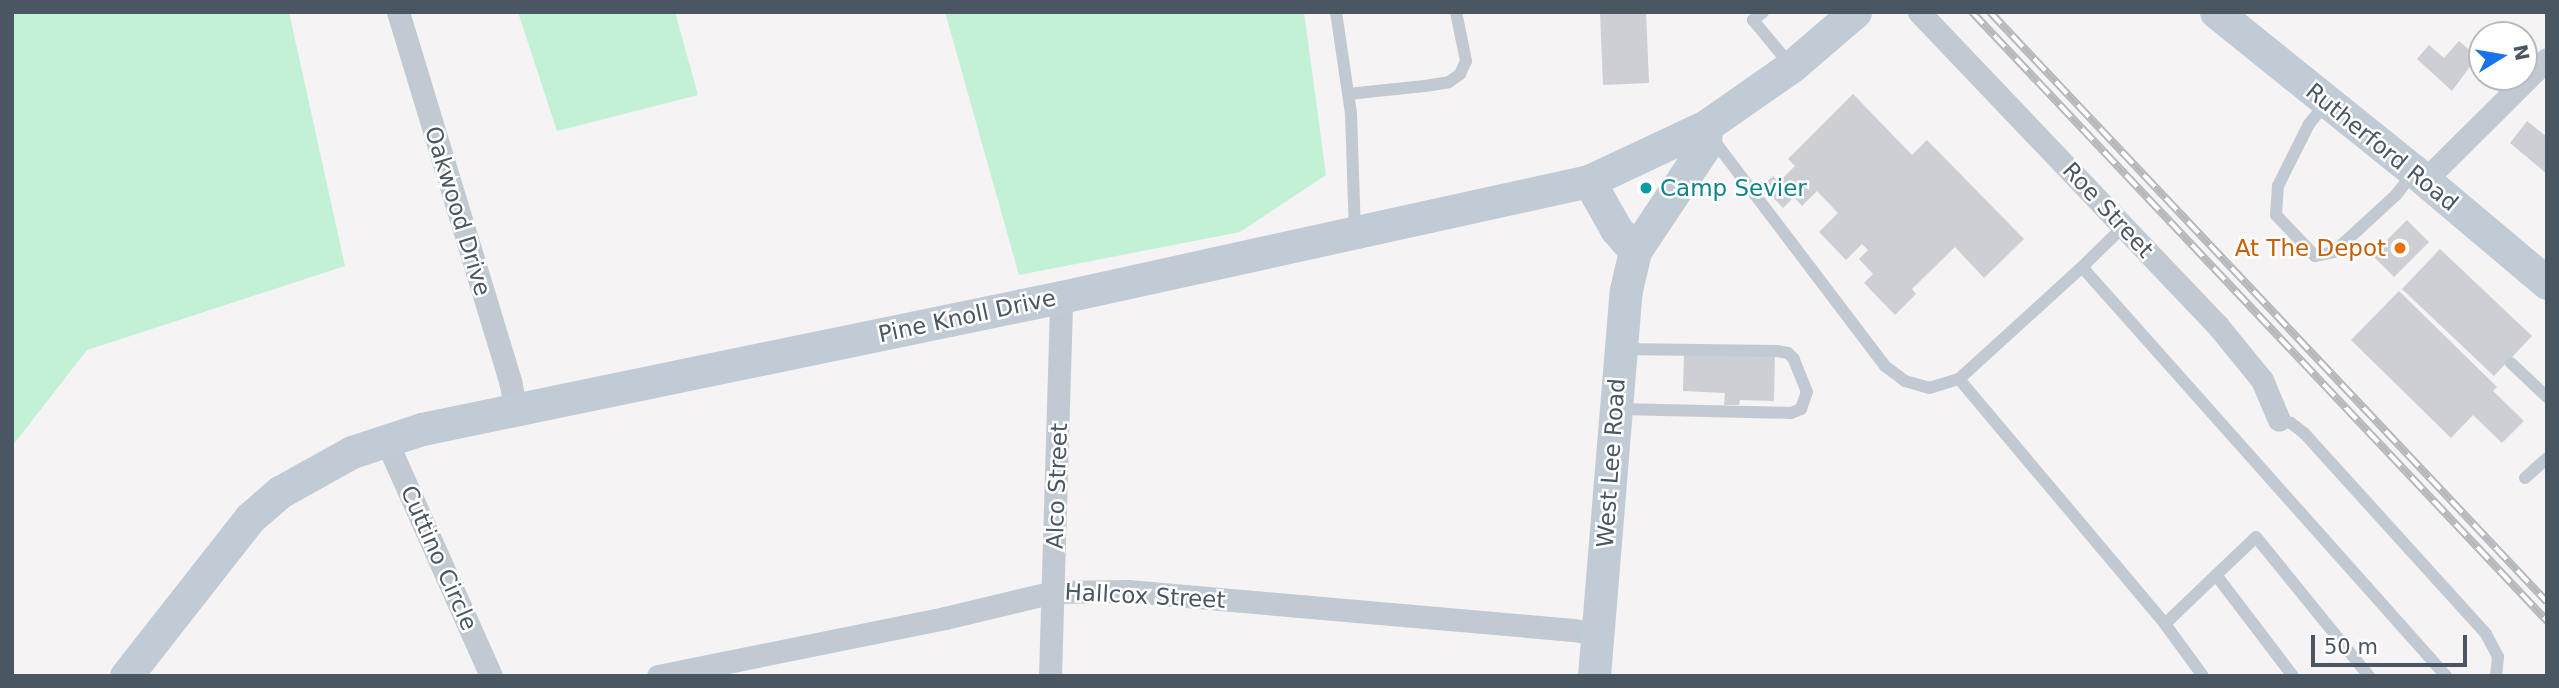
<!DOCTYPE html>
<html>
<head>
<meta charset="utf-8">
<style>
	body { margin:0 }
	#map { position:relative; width:2559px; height:688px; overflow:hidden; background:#f5f3f3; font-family:"DejaVu Sans",sans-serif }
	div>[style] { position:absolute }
	.green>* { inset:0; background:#c3f1d5 }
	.building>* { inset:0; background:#cdcfd5 }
	.lane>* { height:12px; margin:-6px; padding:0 6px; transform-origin:6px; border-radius:6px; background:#c1cad2 }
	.street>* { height:23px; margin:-11.5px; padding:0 11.5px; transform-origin:11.5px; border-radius:11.5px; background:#c1cad2 }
	.secondary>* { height:33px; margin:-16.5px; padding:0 16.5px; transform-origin:16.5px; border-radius:16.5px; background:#c1cbd6 }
	.rail>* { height:8px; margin-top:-4px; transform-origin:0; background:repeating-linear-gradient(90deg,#fff 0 16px,#b5b8bd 0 32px); box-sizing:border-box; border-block:2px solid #b5b8bd }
	.dots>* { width:19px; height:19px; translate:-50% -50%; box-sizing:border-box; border:4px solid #fff; border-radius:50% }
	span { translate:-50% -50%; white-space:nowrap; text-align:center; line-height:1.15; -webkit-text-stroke:5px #fff; paint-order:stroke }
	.street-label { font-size:23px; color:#4a5661 }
	.culture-label { font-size:23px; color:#0d838f }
	.left { translate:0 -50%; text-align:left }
	.food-label { font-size:23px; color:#c56008 }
	.right { translate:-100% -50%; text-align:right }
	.frame { position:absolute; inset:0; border:14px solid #4a5661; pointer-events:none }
	.north { position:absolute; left:2468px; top:21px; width:70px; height:70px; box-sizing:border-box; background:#fff; border:2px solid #b7bbc0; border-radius:50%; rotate:79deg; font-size:19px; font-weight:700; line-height:28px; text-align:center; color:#4a5661 }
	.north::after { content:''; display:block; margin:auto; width:24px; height:32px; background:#1a73e8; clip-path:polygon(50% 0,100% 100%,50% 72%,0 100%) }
	.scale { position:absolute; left:2311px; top:635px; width:156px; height:32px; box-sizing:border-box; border:4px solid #4a5661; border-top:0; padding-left:9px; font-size:21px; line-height:24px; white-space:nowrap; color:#4a5661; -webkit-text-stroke:5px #fff; paint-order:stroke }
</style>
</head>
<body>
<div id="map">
	<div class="green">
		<div style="clip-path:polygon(12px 12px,289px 12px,345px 266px,87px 350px,13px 445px)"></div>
		<div style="clip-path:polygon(518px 12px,675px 12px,698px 95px,557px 131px)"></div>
		<div style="clip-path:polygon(945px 12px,1304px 12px,1326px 175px,1240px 232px,1019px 275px)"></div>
	</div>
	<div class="building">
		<div style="clip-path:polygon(1600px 12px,1646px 12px,1649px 83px,1603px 85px)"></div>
		<div style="clip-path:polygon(2459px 41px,2477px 57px,2452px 91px,2417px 59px,2429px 45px,2444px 58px)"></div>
		<div style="clip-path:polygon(1853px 94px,1912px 155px,1927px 140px,2024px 239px,1984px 278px,1955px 247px,1912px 289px,1916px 294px,1895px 315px,1864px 283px,1873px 274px,1859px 259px,1868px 250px,1862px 244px,1846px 260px,1819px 232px,1838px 213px,1817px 191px,1802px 206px,1794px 197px,1783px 208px,1762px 186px,1773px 176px,1779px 182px,1795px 166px,1788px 159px)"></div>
		<div style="clip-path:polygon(2527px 121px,2547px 137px,2547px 174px,2510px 143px)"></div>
		<div style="clip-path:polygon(2407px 220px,2429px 242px,2394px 277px,2372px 255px)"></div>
		<div style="clip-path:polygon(2440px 249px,2532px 336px,2494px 376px,2402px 289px)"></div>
		<div style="clip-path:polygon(2399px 291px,2497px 387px,2493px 391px,2524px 421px,2502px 443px,2473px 415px,2451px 438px,2351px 340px)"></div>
		<div style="clip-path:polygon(1775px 352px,1774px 401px,1740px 400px,1739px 405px,1724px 405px,1725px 393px,1683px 391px,1684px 354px)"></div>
	</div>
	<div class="lane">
		<div style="left:1336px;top:12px;width:102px;rotate:81.6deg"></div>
		<div style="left:1351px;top:113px;width:119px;rotate:88.1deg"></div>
		<div style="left:1763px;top:12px;width:13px;rotate:141deg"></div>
		<div style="left:1753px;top:20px;width:60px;rotate:50.4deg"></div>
		<div style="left:1348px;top:94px;width:77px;rotate:-5.9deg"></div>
		<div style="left:1425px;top:86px;width:24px;rotate:-9deg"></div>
		<div style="left:1449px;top:82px;width:14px;rotate:-36deg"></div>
		<div style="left:1460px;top:74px;width:14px;rotate:-65deg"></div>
		<div style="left:1466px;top:61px;width:50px;rotate:-101.5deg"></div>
		<div style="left:2326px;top:103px;width:27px;rotate:129deg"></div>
		<div style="left:2309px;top:124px;width:69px;rotate:116.6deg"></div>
		<div style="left:2278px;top:186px;width:29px;rotate:94deg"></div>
		<div style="left:2276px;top:215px;width:57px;rotate:46.4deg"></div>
		<div style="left:2315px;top:256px;width:19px;rotate:-12deg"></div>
		<div style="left:2334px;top:252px;width:84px;rotate:-42.6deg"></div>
		<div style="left:2396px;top:195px;width:29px;rotate:-52deg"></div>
		<div style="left:1712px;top:138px;width:286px;rotate:52.8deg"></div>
		<div style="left:1885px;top:366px;width:25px;rotate:37deg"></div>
		<div style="left:1905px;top:381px;width:25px;rotate:16deg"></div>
		<div style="left:1929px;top:388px;width:31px;rotate:-17deg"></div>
		<div style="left:1959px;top:379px;width:166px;rotate:-42.3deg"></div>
		<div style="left:2124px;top:226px;width:59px;rotate:135.7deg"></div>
		<div style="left:2082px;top:267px;width:548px;rotate:48.33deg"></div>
		<div style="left:2511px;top:363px;width:50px;rotate:43.4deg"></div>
		<div style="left:1959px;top:379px;width:320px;rotate:49.9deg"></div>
		<div style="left:1619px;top:409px;width:172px;rotate:1.3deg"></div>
		<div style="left:1791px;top:413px;width:11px;rotate:-22deg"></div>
		<div style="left:1801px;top:409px;width:18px;rotate:-71deg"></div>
		<div style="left:1807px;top:392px;width:35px;rotate:-112deg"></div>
		<div style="left:1794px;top:359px;width:8px;rotate:-135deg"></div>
		<div style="left:1788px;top:353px;width:11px;rotate:-170deg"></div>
		<div style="left:1777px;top:351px;width:156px;rotate:-179.3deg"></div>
		<div style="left:2279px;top:420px;width:12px;rotate:14deg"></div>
		<div style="left:2291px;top:423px;width:16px;rotate:38deg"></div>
		<div style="left:2304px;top:433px;width:271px;rotate:47.8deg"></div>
		<div style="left:2486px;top:634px;width:26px;rotate:62deg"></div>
		<div style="left:2498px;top:657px;width:19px;rotate:96deg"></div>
		<div style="left:2525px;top:478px;width:30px;rotate:-42deg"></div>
		<div style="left:2216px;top:575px;width:55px;rotate:-43.5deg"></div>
		<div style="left:2256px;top:537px;width:179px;rotate:50.9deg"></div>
		<div style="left:2203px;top:676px;width:64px;rotate:-126.2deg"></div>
		<div style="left:2165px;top:624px;width:71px;rotate:-43.9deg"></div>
		<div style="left:2216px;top:575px;width:127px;rotate:52.7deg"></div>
	</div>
	<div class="street">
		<div style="left:398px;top:12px;width:386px;rotate:73.1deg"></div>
		<div style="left:510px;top:381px;width:30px;rotate:78deg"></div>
		<div style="left:1919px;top:12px;width:434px;rotate:46.4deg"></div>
		<div style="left:2218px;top:326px;width:70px;rotate:50.8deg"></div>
		<div style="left:2262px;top:380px;width:43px;rotate:67deg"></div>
		<div style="left:2424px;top:181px;width:173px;rotate:-44.8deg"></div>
		<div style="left:386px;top:440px;width:258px;rotate:66deg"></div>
		<div style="left:658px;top:676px;width:293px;rotate:-11.4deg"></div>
		<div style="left:945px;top:618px;width:111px;rotate:-13.5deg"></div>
		<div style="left:1053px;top:592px;width:75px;rotate:-0.8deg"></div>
		<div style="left:1128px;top:591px;width:447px;rotate:5deg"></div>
		<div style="left:1573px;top:630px;width:25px;rotate:9deg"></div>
		<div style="left:1050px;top:676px;width:379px;rotate:-88.3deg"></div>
	</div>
	<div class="secondary">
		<div style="left:2216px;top:12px;width:254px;rotate:38.8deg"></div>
		<div style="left:2414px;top:171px;width:174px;rotate:40.1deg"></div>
		<div style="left:1589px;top:181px;width:55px;rotate:60.6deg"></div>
		<div style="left:1616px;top:229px;width:29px;rotate:49deg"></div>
		<div style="left:126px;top:676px;width:201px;rotate:-51.9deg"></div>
		<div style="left:250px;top:518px;width:40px;rotate:-41deg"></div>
		<div style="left:280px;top:492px;width:82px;rotate:-29.1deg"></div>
		<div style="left:352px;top:452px;width:74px;rotate:-18.2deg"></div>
		<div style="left:422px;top:429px;width:652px;rotate:-11.67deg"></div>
		<div style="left:1061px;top:297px;width:541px;rotate:-12.39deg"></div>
		<div style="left:1589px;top:181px;width:129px;rotate:-25.2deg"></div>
		<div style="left:1706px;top:126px;width:105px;rotate:-34.9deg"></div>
		<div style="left:1792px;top:66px;width:83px;rotate:-40.6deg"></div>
		<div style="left:1594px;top:676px;width:387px;rotate:-85.3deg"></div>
		<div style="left:1626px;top:290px;width:40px;rotate:-77deg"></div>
		<div style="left:1635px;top:251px;width:126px;rotate:-56.3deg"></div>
		<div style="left:1705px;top:146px;width:20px;rotate:-87deg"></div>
	</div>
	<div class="rail">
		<div style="left:1972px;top:12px;width:838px;rotate:46.64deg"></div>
		<div style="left:1990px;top:12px;width:811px;rotate:46.65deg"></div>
	</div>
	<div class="dots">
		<div style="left:1646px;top:188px;background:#0f9aa8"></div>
		<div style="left:2400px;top:248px;background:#e8710a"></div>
	</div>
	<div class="street-label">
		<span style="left:2382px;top:147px;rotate:39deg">Rutherford Road</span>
		<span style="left:2108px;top:210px;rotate:47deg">Roe Street</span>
		<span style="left:458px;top:211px;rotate:73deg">Oakwood Drive</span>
		<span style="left:967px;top:316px;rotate:-12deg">Pine Knoll Drive</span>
		<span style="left:1611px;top:463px;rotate:-86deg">West Lee Road</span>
		<span style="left:1057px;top:486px;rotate:-88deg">Alco Street</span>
		<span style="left:439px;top:558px;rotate:66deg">Cuttino Circle</span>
		<span style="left:1145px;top:596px;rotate:3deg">Hallcox Street</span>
	</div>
	<div class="culture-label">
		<span class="left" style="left:1660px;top:188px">Camp Sevier</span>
	</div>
	<div class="food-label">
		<span class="right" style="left:2386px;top:248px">At The Depot</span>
	</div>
	<div class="frame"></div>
	<div class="north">N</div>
	<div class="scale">50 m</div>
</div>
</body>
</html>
